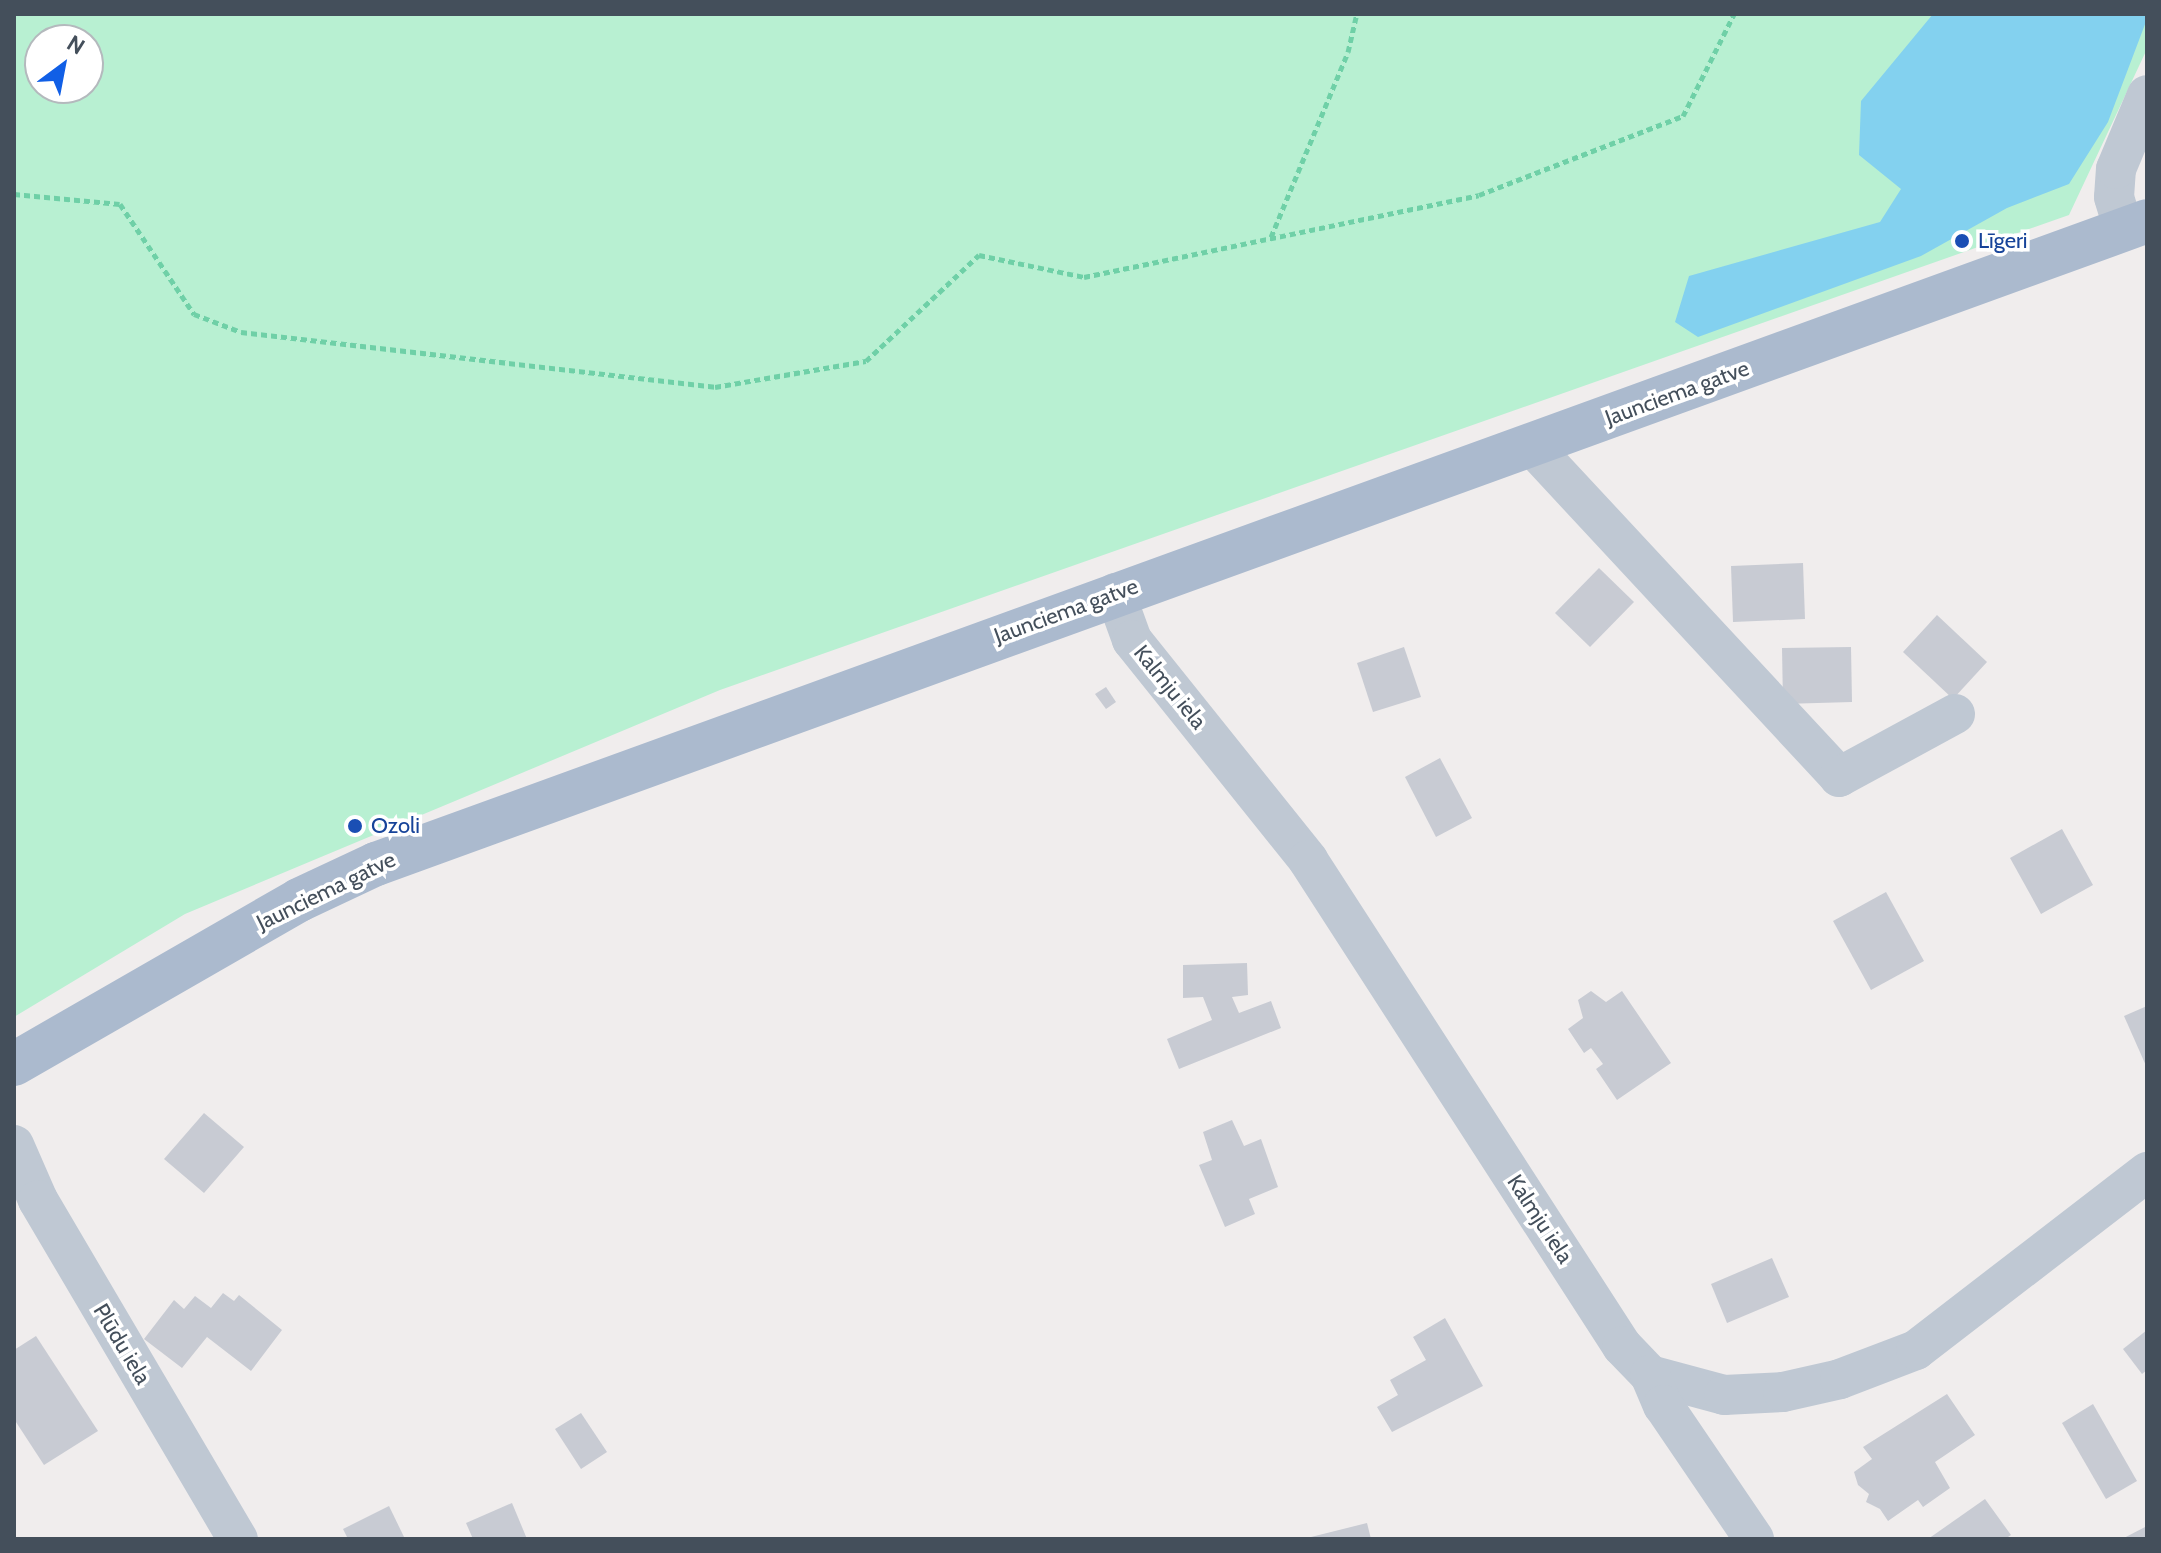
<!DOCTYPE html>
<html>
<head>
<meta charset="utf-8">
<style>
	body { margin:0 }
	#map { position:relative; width:2161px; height:1553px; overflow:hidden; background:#f0eded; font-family:Cabin,sans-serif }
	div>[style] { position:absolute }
	.green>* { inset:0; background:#b8f0d2 }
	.water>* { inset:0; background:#83d1ef }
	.building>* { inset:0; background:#c8cbd3 }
	.path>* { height:5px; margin-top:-2.5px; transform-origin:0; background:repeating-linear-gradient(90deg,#6fd0a7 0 6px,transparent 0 10px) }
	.minor>* { height:40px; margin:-20px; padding:0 20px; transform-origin:20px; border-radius:20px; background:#bfc8d3 }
	.major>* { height:44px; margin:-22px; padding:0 22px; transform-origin:22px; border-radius:22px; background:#abbace }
	.dots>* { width:22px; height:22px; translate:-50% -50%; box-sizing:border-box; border:4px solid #fff; border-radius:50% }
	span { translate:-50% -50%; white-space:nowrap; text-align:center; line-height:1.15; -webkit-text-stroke:7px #fff; paint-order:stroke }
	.transit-label { font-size:22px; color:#164399 }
	.left { translate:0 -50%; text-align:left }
	.street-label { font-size:22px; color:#444f5b }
	.frame { position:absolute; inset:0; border:16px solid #444f5b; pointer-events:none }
	.north { position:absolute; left:24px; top:24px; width:80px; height:80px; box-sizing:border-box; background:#fff; border:2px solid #b4b9bd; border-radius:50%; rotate:32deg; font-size:22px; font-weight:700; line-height:32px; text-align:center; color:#444f5b }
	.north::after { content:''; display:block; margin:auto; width:28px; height:36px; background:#115fe6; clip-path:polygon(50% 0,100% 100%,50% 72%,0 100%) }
</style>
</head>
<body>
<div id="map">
	<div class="green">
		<div style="clip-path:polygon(evenodd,14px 14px,2147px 14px,2147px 49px,2069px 215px,720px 690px,185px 914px,14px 1017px,14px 14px,40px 40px,88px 40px,88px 88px,40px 88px,40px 40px)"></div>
	</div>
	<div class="water">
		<div style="clip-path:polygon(1933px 14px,2147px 14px,2147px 19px,2108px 122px,2069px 184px,2007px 208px,1921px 256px,1698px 337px,1675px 322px,1689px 276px,1880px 222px,1901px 189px,1859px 155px,1861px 101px)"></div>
	</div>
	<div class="building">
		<div style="clip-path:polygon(1803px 563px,1805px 619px,1733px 622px,1731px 566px)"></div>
		<div style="clip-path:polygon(1599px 568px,1634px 602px,1590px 647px,1555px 613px)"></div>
		<div style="clip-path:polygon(1937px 615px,1987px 662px,1953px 699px,1903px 652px)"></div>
		<div style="clip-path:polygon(1404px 647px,1421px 697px,1373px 712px,1357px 663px)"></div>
		<div style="clip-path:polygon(1851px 647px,1852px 702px,1783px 704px,1782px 648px)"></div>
		<div style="clip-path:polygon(1106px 687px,1116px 702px,1106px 709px,1095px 694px)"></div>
		<div style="clip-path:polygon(1440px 758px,1472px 818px,1436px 837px,1405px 777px)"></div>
		<div style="clip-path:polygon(2062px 829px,2093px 885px,2041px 914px,2010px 858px)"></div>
		<div style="clip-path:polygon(1886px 892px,1924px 961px,1871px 990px,1833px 921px)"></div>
		<div style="clip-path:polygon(1247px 963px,1248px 995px,1232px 997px,1239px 1013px,1271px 1001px,1281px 1028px,1179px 1069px,1167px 1039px,1212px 1020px,1203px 997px,1183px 998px,1183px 965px)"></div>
		<div style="clip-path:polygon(1591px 991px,1606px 1002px,1622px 991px,1671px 1063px,1617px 1100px,1596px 1069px,1603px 1064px,1591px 1048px,1584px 1053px,1568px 1029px,1583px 1018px,1578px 1000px)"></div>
		<div style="clip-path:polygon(2147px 1006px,2147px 1068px,2124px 1016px)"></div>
		<div style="clip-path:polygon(204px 1113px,244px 1147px,204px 1193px,164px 1159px)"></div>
		<div style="clip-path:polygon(1232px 1120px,1244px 1146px,1261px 1139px,1278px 1187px,1249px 1199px,1255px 1214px,1225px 1227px,1199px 1165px,1212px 1160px,1203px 1132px)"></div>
		<div style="clip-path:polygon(1772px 1258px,1789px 1297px,1727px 1323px,1711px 1284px)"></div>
		<div style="clip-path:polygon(223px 1293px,234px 1301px,239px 1295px,282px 1330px,251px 1371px,207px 1337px,182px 1368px,144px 1339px,174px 1300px,184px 1309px,195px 1296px,211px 1308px)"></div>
		<div style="clip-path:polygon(1445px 1318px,1483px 1386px,1392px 1432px,1377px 1407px,1398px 1395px,1390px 1380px,1426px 1360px,1413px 1337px)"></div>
		<div style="clip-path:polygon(2147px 1330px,2147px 1370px,2142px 1374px,2123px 1349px)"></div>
		<div style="clip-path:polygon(36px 1336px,98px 1431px,44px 1465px,14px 1419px,14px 1350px)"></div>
		<div style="clip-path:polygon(1947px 1394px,1975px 1435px,1935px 1462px,1950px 1488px,1923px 1507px,1918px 1500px,1888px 1521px,1880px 1509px,1866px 1502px,1869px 1494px,1858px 1485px,1854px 1472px,1872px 1459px,1863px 1447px)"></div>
		<div style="clip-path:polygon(2093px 1404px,2137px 1481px,2106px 1499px,2062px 1423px)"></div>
		<div style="clip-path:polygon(581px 1413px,607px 1452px,581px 1469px,555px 1429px)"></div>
		<div style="clip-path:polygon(1985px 1499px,2011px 1535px,2005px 1539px,1928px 1539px)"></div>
		<div style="clip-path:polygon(512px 1503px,527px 1539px,473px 1539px,466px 1523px)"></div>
		<div style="clip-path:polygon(389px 1506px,405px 1539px,348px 1539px,343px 1529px)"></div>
		<div style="clip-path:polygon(1367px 1523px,1371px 1539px,1308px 1539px,1307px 1538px)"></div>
		<div style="clip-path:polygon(2147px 1526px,2147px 1539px,2122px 1539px)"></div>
	</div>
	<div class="path">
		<div style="left:14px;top:194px;width:106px;rotate:5.4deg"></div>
		<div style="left:120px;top:204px;width:133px;rotate:56.1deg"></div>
		<div style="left:194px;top:314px;width:50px;rotate:21deg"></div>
		<div style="left:241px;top:332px;width:477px;rotate:6.6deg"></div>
		<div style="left:715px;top:387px;width:153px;rotate:-9.8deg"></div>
		<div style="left:866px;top:361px;width:155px;rotate:-43.2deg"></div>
		<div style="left:979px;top:255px;width:107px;rotate:11.8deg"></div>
		<div style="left:1084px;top:277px;width:403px;rotate:-11.7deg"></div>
		<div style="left:1479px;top:195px;width:219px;rotate:-21.2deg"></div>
		<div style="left:1683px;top:116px;width:114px;rotate:-63.4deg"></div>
		<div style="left:1271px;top:237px;width:200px;rotate:-67.4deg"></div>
		<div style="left:1348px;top:52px;width:39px;rotate:-77deg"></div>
	</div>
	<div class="minor">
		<div style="left:2124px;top:230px;width:34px;rotate:-107deg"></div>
		<div style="left:2114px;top:197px;width:28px;rotate:-86deg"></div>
		<div style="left:2116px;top:169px;width:80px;rotate:-67.3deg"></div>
		<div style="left:1531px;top:445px;width:453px;rotate:47.1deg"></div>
		<div style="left:1839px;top:777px;width:132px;rotate:-28.5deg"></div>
		<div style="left:1115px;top:593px;width:50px;rotate:70.1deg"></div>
		<div style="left:1132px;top:640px;width:282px;rotate:51.3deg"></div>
		<div style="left:1308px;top:860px;width:579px;rotate:57.13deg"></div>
		<div style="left:1622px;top:1346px;width:40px;rotate:46deg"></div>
		<div style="left:1650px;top:1375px;width:77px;rotate:15.1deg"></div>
		<div style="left:1724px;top:1395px;width:59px;rotate:-2.9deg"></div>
		<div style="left:1783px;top:1392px;width:58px;rotate:-12.8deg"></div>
		<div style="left:1840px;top:1379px;width:81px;rotate:-20.9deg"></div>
		<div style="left:1916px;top:1350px;width:292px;rotate:-37.6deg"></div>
		<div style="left:14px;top:1145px;width:60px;rotate:66.4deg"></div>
		<div style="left:38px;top:1200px;width:394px;rotate:59.5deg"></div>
		<div style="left:1650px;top:1375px;width:33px;rotate:67deg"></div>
		<div style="left:1663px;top:1405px;width:162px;rotate:55.8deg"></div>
	</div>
	<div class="major">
		<div style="left:14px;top:1064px;width:329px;rotate:-29.9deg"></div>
		<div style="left:299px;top:900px;width:85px;rotate:-25.1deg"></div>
		<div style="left:376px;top:864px;width:1884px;rotate:-19.95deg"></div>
	</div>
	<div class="dots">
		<div style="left:1962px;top:241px;background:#1a4fb4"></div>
		<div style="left:355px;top:826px;background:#1a4fb4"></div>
	</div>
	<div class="transit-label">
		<span class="left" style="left:1978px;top:241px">Līgeri</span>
		<span class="left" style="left:371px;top:826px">Ozoli</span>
	</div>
	<div class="street-label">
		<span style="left:1677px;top:393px;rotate:-20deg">Jaunciema gatve</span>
		<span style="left:1066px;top:611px;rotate:-20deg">Jaunciema gatve</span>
		<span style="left:1170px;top:687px;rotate:51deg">Kalmju iela</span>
		<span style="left:326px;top:891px;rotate:-26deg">Jaunciema gatve</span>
		<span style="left:1540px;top:1219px;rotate:57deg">Kalmju iela</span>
		<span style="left:122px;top:1344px;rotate:59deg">Plūdu iela</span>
	</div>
	<div class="frame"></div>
	<div class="north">N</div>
</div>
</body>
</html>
